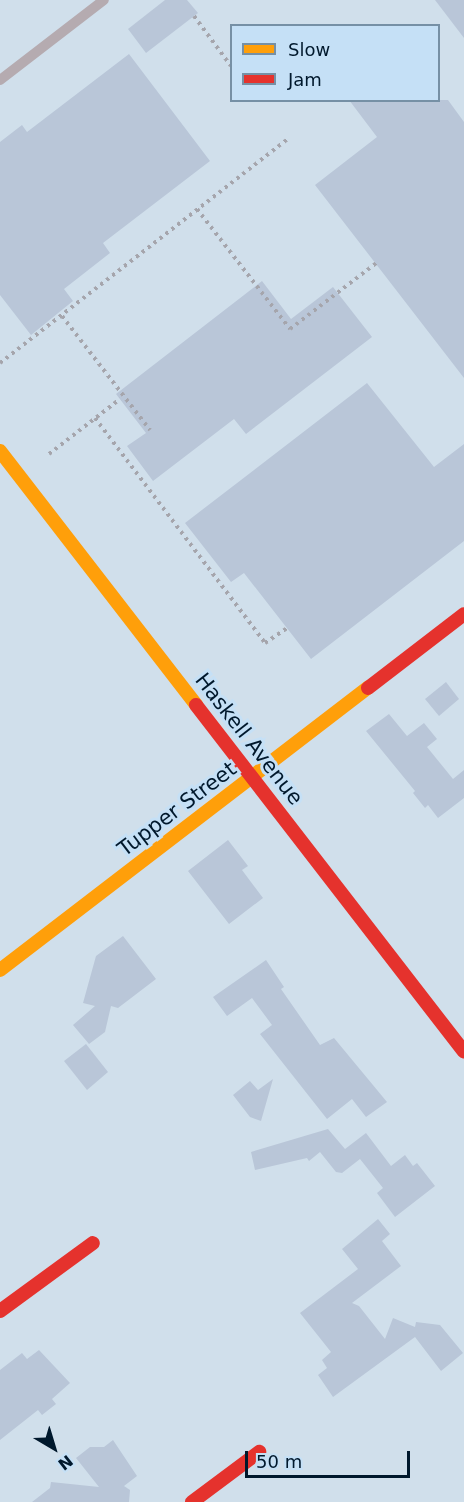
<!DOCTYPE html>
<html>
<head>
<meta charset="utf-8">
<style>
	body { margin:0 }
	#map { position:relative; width:464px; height:1502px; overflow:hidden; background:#d0dfeb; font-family:"DejaVu Sans",sans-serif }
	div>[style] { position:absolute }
	.building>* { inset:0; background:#b9c6d8 }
	.path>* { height:4px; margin-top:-2px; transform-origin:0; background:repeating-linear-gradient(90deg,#a5a5ac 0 3px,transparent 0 7.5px) }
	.lane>* { height:10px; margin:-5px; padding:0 5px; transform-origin:5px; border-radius:5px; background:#b5abb0 }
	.slow>* { height:14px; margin:-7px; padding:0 7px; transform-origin:7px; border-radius:7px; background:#ff9f0a }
	.jam>* { height:14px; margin:-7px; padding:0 7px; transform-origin:7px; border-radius:7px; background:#e5322d }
	span { translate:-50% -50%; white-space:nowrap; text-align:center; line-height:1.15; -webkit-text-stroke:6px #c5e0f6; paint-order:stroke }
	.street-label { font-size:21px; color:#00182c }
	.legend { position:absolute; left:230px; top:24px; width:210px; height:78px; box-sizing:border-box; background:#c5e0f6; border:2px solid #7690a5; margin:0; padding:8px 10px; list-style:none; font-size:18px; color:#00182c }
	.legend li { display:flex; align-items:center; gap:12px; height:30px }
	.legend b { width:30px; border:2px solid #7690a5 }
	.north { position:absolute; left:24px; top:1418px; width:60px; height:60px; -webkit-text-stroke:4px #c5e0f6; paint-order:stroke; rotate:142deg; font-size:16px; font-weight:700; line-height:24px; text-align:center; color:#00182c }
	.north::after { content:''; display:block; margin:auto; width:21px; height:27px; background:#00182c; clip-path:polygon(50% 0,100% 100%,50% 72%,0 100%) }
	.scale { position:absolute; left:245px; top:1451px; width:165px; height:27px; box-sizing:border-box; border:3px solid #00182c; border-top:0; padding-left:8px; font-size:18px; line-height:21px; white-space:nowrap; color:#00182c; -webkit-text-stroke:4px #c5e0f6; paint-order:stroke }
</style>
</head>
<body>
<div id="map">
	<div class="building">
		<div style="clip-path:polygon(165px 0,187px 0,198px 13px,146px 53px,128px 29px)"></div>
		<div style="clip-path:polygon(435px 0,464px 0,464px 38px)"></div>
		<div style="clip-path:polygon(129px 54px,210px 161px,103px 243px,110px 253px,64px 289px,73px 301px,31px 335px,0 295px,0 142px,22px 125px,27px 132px)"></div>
		<div style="clip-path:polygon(349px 100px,448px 100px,464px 122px,464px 378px,315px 185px,377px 137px)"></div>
		<div style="clip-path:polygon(262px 281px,291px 319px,333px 287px,372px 337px,246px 434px,234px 419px,153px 481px,127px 446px,146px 433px,116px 394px)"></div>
		<div style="clip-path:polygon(367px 383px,434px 467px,464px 444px,464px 541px,311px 659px,244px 573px,231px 582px,185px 523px)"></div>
		<div style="clip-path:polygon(446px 682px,459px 699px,439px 716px,425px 699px)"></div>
		<div style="clip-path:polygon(389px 714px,407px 736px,424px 723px,437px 739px,427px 747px,453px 779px,464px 770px,464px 798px,438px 818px,428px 805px,425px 808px,413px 793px,415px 791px,366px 731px)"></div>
		<div style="clip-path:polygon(228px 840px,248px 866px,242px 870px,263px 898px,229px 924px,188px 871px)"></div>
		<div style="clip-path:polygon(123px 936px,156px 979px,118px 1008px,111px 1006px,105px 1032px,89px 1044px,73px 1025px,95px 1006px,83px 1003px,96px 956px)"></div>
		<div style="clip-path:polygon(266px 960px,284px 987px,281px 989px,320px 1045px,334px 1038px,387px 1102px,366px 1117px,352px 1099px,327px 1119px,260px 1034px,272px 1025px,252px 998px,227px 1016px,213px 997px)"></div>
		<div style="clip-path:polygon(86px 1044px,108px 1072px,87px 1090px,64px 1061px)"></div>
		<div style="clip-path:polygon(273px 1079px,261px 1121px,250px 1117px,233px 1095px,250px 1081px,258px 1090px)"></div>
		<div style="clip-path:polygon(328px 1129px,345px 1149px,366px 1133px,391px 1166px,405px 1155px,413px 1166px,417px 1163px,435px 1186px,395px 1217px,377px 1193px,383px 1188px,360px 1159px,342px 1173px,336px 1172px,320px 1152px,309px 1161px,307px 1158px,255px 1170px,251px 1152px)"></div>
		<div style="clip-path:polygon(378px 1219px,390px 1234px,382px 1241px,401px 1266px,352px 1303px,359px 1306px,385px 1339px,393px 1318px,415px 1327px,416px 1322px,440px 1325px,463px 1353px,441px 1371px,415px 1337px,333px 1397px,318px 1375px,327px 1368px,322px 1360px,331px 1352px,300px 1313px,358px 1269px,342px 1249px)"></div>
		<div style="clip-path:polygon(39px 1350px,70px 1383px,52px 1399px,56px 1404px,42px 1415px,38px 1410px,0 1440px,0 1370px,22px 1353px,27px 1359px)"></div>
		<div style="clip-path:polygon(113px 1440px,137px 1476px,124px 1486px,130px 1490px,129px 1502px,32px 1502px,50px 1488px,51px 1482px,99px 1487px,76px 1458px,90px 1447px,104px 1447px)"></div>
	</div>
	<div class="path">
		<div style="left:194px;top:16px;width:62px;rotate:53.5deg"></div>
		<div style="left:197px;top:209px;width:152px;rotate:52.2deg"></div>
		<div style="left:290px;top:329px;width:112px;rotate:-37.4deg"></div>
		<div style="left:62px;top:316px;width:144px;rotate:52.3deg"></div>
		<div style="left:0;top:363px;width:365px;rotate:-37.9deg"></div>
		<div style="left:95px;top:418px;width:282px;rotate:52.9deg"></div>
		<div style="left:265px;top:643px;width:27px;rotate:-34deg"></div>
		<div style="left:49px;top:454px;width:90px;rotate:-37.8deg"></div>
	</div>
	<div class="lane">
		<div style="left:0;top:80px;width:131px;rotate:-37.6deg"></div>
	</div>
	<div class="slow">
		<div style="left:0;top:451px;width:321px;rotate:52.3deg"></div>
		<div style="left:0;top:970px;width:464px;rotate:-37.5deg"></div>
	</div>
	<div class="jam">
		<div style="left:368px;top:688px;width:121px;rotate:-37.6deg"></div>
		<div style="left:196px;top:705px;width:438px;rotate:52.3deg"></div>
		<div style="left:0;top:1311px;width:115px;rotate:-36.2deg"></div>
		<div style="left:192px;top:1502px;width:84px;rotate:-36.7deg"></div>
	</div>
	<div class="street-label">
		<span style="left:249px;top:739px;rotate:52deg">Haskell Avenue</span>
		<span style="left:177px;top:809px;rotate:-37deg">Tupper Street</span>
	</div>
	<ul class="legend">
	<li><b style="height:8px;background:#ff9f0a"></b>Slow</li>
	<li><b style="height:8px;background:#e5322d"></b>Jam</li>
	</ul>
	<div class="north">N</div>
	<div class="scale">50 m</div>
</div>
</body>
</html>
